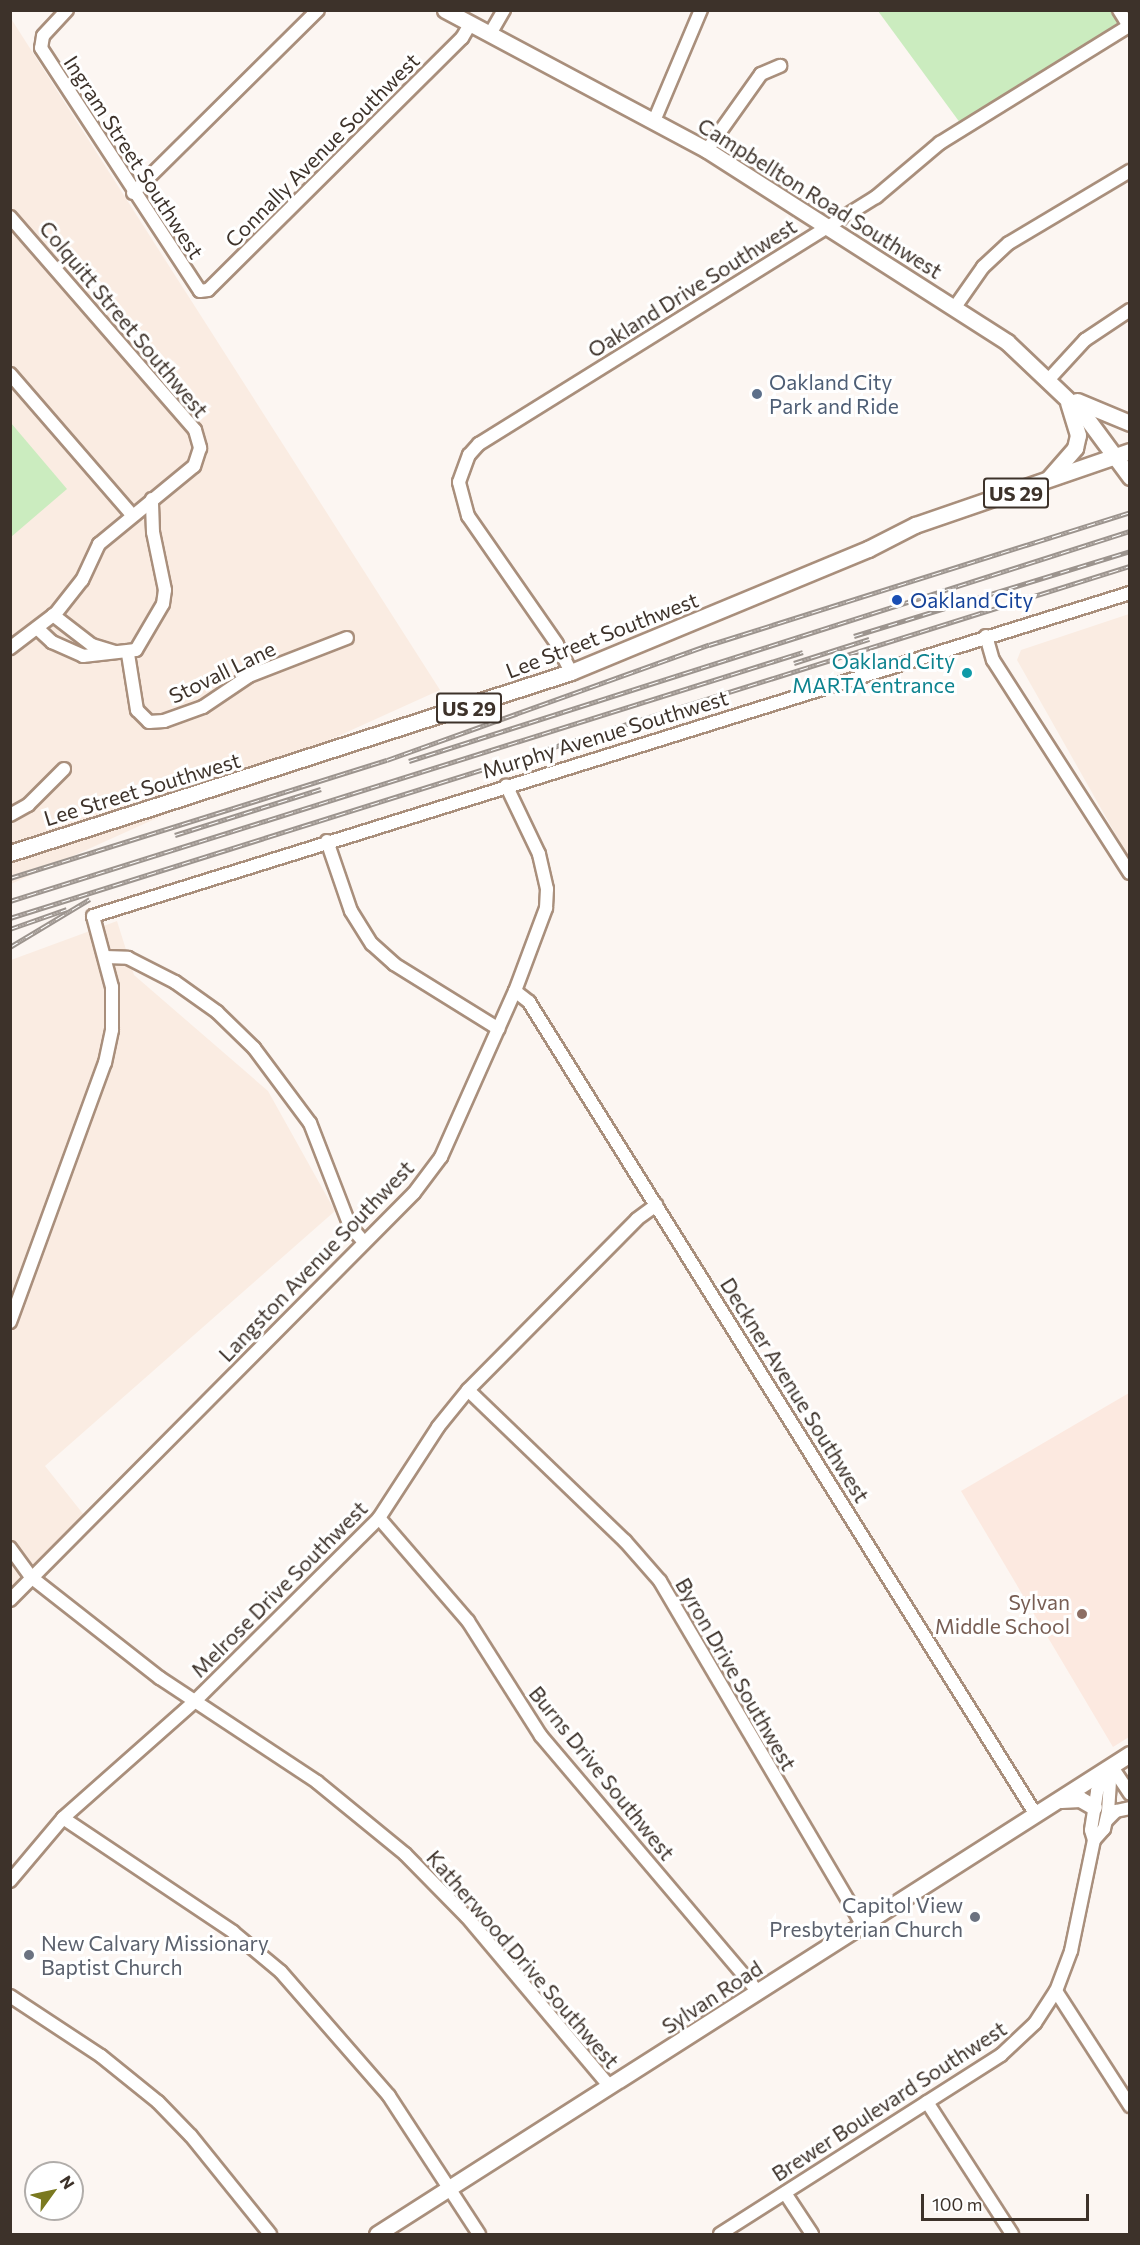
<!DOCTYPE html>
<html>
<head>
<meta charset="utf-8">
<style>
	body { margin:0 }
	#map { position:relative; width:1140px; height:2245px; overflow:hidden; background:#fcf6f2; font-family:Commissioner,sans-serif }
	div>[style] { position:absolute }
	.built>* { inset:0; background:#faece2 }
	.education>* { inset:0; background:#fce9e0 }
	.green>* { inset:0; background:#cbecbf }
	.roads { filter:drop-shadow(2px 0 #a98f7c) drop-shadow(-2px 0 #a98f7c) drop-shadow(0 2px #a98f7c) drop-shadow(0 -2px #a98f7c) }
	.minor>* { height:12px; margin:-6px; padding:0 6px; transform-origin:6px; border-radius:6px; background:#fff }
	.major>* { height:15px; margin:-7.5px; padding:0 7.5px; transform-origin:7.5px; border-radius:7.5px; background:#fff }
	.rail>* { height:5px; margin-top:-2.5px; transform-origin:0; background:repeating-linear-gradient(90deg,#fff 0 9px,#9c948e 0 18px); box-sizing:border-box; border-block:2px solid #9c948e }
	.dots>* { width:16px; height:16px; translate:-50% -50%; box-sizing:border-box; border:3px solid #fff; border-radius:50% }
	span { translate:-50% -50%; white-space:nowrap; text-align:center; line-height:1.15; -webkit-text-stroke:6px #fff; paint-order:stroke }
	.shield-label span { padding:2px 4px; background:#fff; border:2px solid; border-radius:4px; -webkit-text-stroke-width:0 }
	.shield-label { font-size:20px; color:#3d322a; font-weight:700 }
	.street-label { font-size:21px; color:#3d322a }
	.service-label { font-size:21px; color:#4e5e75 }
	.left { translate:0 -50%; text-align:left }
	.transit-label { font-size:21px; color:#164399 }
	.culture-label { font-size:21px; color:#0d838f }
	.right { translate:-100% -50%; text-align:right }
	.education-label { font-size:21px; color:#785e54 }
	.worship-label { font-size:21px; color:#5b616d }
	.frame { position:absolute; inset:0; border:12px solid #3d322a; pointer-events:none }
	.north { position:absolute; left:24px; top:2161px; width:60px; height:60px; box-sizing:border-box; background:#fff; border:2px solid #b1adaa; border-radius:50%; rotate:57deg; font-size:16px; font-weight:700; line-height:24px; text-align:center; color:#3d322a }
	.north::after { content:''; display:block; margin:auto; width:21px; height:27px; background:#7a7920; clip-path:polygon(50% 0,100% 100%,50% 72%,0 100%) }
	.scale { position:absolute; left:921px; top:2194px; width:168px; height:27px; box-sizing:border-box; border:3px solid #3d322a; border-top:0; padding-left:8px; font-size:18px; line-height:21px; white-space:nowrap; color:#3d322a; -webkit-text-stroke:4px #fff; paint-order:stroke }
</style>
</head>
<body>
<div id="map">
	<div class="built">
		<div style="clip-path:polygon(10px 17px,440px 690px,11px 884px,10px 884px)"></div>
		<div style="clip-path:polygon(1129px 614px,1130px 614px,1129px 858px,1017px 660px,1021px 650px)"></div>
		<div style="clip-path:polygon(117px 921px,134px 975px,268px 1091px,335px 1211px,45px 1466px,84px 1515px,11px 1597px,11px 960px)"></div>
	</div>
	<div class="education">
		<div style="clip-path:polygon(1129px 1393px,1129px 1737px,1113px 1747px,961px 1491px)"></div>
	</div>
	<div class="green">
		<div style="clip-path:polygon(878px 11px,1129px 11px,1129px 24px,969px 135px)"></div>
		<div style="clip-path:polygon(11px 423px,67px 489px,11px 537px,10px 537px)"></div>
	</div>
	<div class="roads">
		<div class="minor">
			<div style="left:67px;top:10px;width:35px;rotate:133deg"></div>
			<div style="left:43px;top:36px;width:12px;rotate:99deg"></div>
			<div style="left:41px;top:48px;width:290px;rotate:56.8deg"></div>
			<div style="left:200px;top:291px;width:8px;rotate:-7deg"></div>
			<div style="left:208px;top:290px;width:358px;rotate:-44.8deg"></div>
			<div style="left:462px;top:38px;width:16px;rotate:-60deg"></div>
			<div style="left:1119px;top:10px;width:19px;rotate:58deg"></div>
			<div style="left:490px;top:34px;width:28px;rotate:-60deg"></div>
			<div style="left:654px;top:121px;width:121px;rotate:-67.1deg"></div>
			<div style="left:707px;top:150px;width:93px;rotate:-54.6deg"></div>
			<div style="left:761px;top:74px;width:21px;rotate:-23deg"></div>
			<div style="left:133px;top:193px;width:260px;rotate:-44.7deg"></div>
			<div style="left:10px;top:217px;width:282px;rotate:49deg"></div>
			<div style="left:195px;top:430px;width:19px;rotate:74deg"></div>
			<div style="left:200px;top:448px;width:19px;rotate:108deg"></div>
			<div style="left:194px;top:466px;width:123px;rotate:140.6deg"></div>
			<div style="left:99px;top:544px;width:40px;rotate:115deg"></div>
			<div style="left:82px;top:580px;width:42px;rotate:128.2deg"></div>
			<div style="left:56px;top:613px;width:58px;rotate:142.7deg"></div>
			<div style="left:955px;top:307px;width:49px;rotate:-55deg"></div>
			<div style="left:983px;top:267px;width:35px;rotate:-43deg"></div>
			<div style="left:1009px;top:243px;width:141px;rotate:-30.8deg"></div>
			<div style="left:10px;top:374px;width:186px;rotate:49.1deg"></div>
			<div style="left:1050px;top:378px;width:52px;rotate:-47.4deg"></div>
			<div style="left:1085px;top:340px;width:54px;rotate:-33.7deg"></div>
			<div style="left:53px;top:615px;width:49px;rotate:37.6deg"></div>
			<div style="left:92px;top:645px;width:24px;rotate:17deg"></div>
			<div style="left:37px;top:628px;width:21px;rotate:43deg"></div>
			<div style="left:52px;top:642px;width:34px;rotate:24deg"></div>
			<div style="left:83px;top:656px;width:53px;rotate:-6.5deg"></div>
			<div style="left:136px;top:650px;width:53px;rotate:-59.6deg"></div>
			<div style="left:163px;top:604px;width:14px;rotate:-82deg"></div>
			<div style="left:165px;top:590px;width:59px;rotate:-101.7deg"></div>
			<div style="left:153px;top:532px;width:33px;rotate:-92deg"></div>
			<div style="left:986px;top:636px;width:25px;rotate:74deg"></div>
			<div style="left:993px;top:660px;width:253px;rotate:57.3deg"></div>
			<div style="left:128px;top:654px;width:57px;rotate:80.9deg"></div>
			<div style="left:137px;top:710px;width:17px;rotate:45deg"></div>
			<div style="left:149px;top:722px;width:15px;rotate:-4deg"></div>
			<div style="left:164px;top:721px;width:41px;rotate:-19.7deg"></div>
			<div style="left:203px;top:707px;width:55px;rotate:-34deg"></div>
			<div style="left:249px;top:676px;width:105px;rotate:-21.2deg"></div>
			<div style="left:571px;top:672px;width:31px;rotate:-117deg"></div>
			<div style="left:557px;top:644px;width:156px;rotate:-124.8deg"></div>
			<div style="left:468px;top:516px;width:35px;rotate:-105deg"></div>
			<div style="left:459px;top:482px;width:29px;rotate:-70deg"></div>
			<div style="left:469px;top:455px;width:15px;rotate:-48deg"></div>
			<div style="left:479px;top:444px;width:468px;rotate:-31.9deg"></div>
			<div style="left:876px;top:197px;width:84px;rotate:-40.2deg"></div>
			<div style="left:940px;top:143px;width:224px;rotate:-31.8deg"></div>
			<div style="left:10px;top:815px;width:21px;rotate:-29deg"></div>
			<div style="left:28px;top:805px;width:51px;rotate:-45deg"></div>
			<div style="left:327px;top:841px;width:74px;rotate:71.1deg"></div>
			<div style="left:351px;top:911px;width:39px;rotate:58deg"></div>
			<div style="left:372px;top:944px;width:30px;rotate:42deg"></div>
			<div style="left:394px;top:964px;width:123px;rotate:31.8deg"></div>
			<div style="left:105px;top:957px;width:23px;rotate:2deg"></div>
			<div style="left:128px;top:958px;width:53px;rotate:27.1deg"></div>
			<div style="left:175px;top:982px;width:52px;rotate:35.5deg"></div>
			<div style="left:217px;top:1012px;width:52px;rotate:44.2deg"></div>
			<div style="left:254px;top:1048px;width:94px;rotate:53.3deg"></div>
			<div style="left:310px;top:1123px;width:110px;rotate:68.8deg"></div>
			<div style="left:350px;top:1226px;width:21px;rotate:49deg"></div>
			<div style="left:515px;top:991px;width:18px;rotate:38deg"></div>
			<div style="left:529px;top:1002px;width:958px;rotate:58.05deg"></div>
			<div style="left:10px;top:1322px;width:276px;rotate:-69.9deg"></div>
			<div style="left:105px;top:1063px;width:34px;rotate:-78deg"></div>
			<div style="left:112px;top:1030px;width:43px;rotate:-90deg"></div>
			<div style="left:112px;top:987px;width:73px;rotate:-105deg"></div>
			<div style="left:93px;top:916px;width:1086px;rotate:-17.3deg"></div>
			<div style="left:468px;top:1390px;width:218px;rotate:43.9deg"></div>
			<div style="left:625px;top:1541px;width:53px;rotate:48.8deg"></div>
			<div style="left:660px;top:1581px;width:399px;rotate:59.5deg"></div>
			<div style="left:379px;top:1518px;width:136px;rotate:49.2deg"></div>
			<div style="left:468px;top:1621px;width:136px;rotate:57.6deg"></div>
			<div style="left:541px;top:1736px;width:336px;rotate:49.7deg"></div>
			<div style="left:10px;top:1548px;width:36px;rotate:54deg"></div>
			<div style="left:31px;top:1577px;width:164px;rotate:38.1deg"></div>
			<div style="left:160px;top:1678px;width:188px;rotate:33.5deg"></div>
			<div style="left:317px;top:1782px;width:114px;rotate:39.3deg"></div>
			<div style="left:405px;top:1854px;width:88px;rotate:45.5deg"></div>
			<div style="left:467px;top:1917px;width:222px;rotate:49.9deg"></div>
			<div style="left:10px;top:1600px;width:573px;rotate:-45.21deg"></div>
			<div style="left:414px;top:1193px;width:45px;rotate:-53.1deg"></div>
			<div style="left:441px;top:1157px;width:182px;rotate:-66deg"></div>
			<div style="left:515px;top:991px;width:89px;rotate:-69.5deg"></div>
			<div style="left:546px;top:908px;width:19px;rotate:-87deg"></div>
			<div style="left:547px;top:889px;width:36px;rotate:-103deg"></div>
			<div style="left:539px;top:854px;width:76px;rotate:-115.6deg"></div>
			<div style="left:1112px;top:1767px;width:32px;rotate:56deg"></div>
			<div style="left:63px;top:1818px;width:205px;rotate:33.8deg"></div>
			<div style="left:233px;top:1932px;width:62px;rotate:39.8deg"></div>
			<div style="left:281px;top:1972px;width:164px;rotate:48.9deg"></div>
			<div style="left:389px;top:2096px;width:165px;rotate:56.9deg"></div>
			<div style="left:1107px;top:1820px;width:13px;rotate:-45deg"></div>
			<div style="left:1116px;top:1811px;width:14px;rotate:-12deg"></div>
			<div style="left:1094px;top:1840px;width:10px;rotate:-107deg"></div>
			<div style="left:1091px;top:1830px;width:39px;rotate:-81deg"></div>
			<div style="left:1097px;top:1791px;width:26px;rotate:-61deg"></div>
			<div style="left:10px;top:1881px;width:82px;rotate:-49.9deg"></div>
			<div style="left:63px;top:1818px;width:175px;rotate:-41.5deg"></div>
			<div style="left:194px;top:1702px;width:261px;rotate:-44.8deg"></div>
			<div style="left:379px;top:1518px;width:108px;rotate:-57deg"></div>
			<div style="left:438px;top:1427px;width:48px;rotate:-51deg"></div>
			<div style="left:468px;top:1390px;width:240px;rotate:-45.3deg"></div>
			<div style="left:637px;top:1219px;width:24px;rotate:-36deg"></div>
			<div style="left:1056px;top:1991px;width:137px;rotate:57.2deg"></div>
			<div style="left:10px;top:1996px;width:109px;rotate:33.4deg"></div>
			<div style="left:101px;top:2056px;width:73px;rotate:38.9deg"></div>
			<div style="left:158px;top:2102px;width:47px;rotate:45.9deg"></div>
			<div style="left:191px;top:2136px;width:126px;rotate:51.1deg"></div>
			<div style="left:927px;top:2102px;width:157px;rotate:57.2deg"></div>
			<div style="left:785px;top:2193px;width:49px;rotate:56.6deg"></div>
			<div style="left:720px;top:2234px;width:333px;rotate:-32.5deg"></div>
			<div style="left:1001px;top:2055px;width:47px;rotate:-43.3deg"></div>
			<div style="left:1035px;top:2023px;width:38px;rotate:-57deg"></div>
			<div style="left:1056px;top:1991px;width:43px;rotate:-69.4deg"></div>
			<div style="left:1071px;top:1951px;width:113px;rotate:-78.3deg"></div>
			<div style="left:1094px;top:1840px;width:15px;rotate:-48deg"></div>
			<div style="left:1104px;top:1829px;width:17px;rotate:-77deg"></div>
			<div style="left:1108px;top:1812px;width:46px;rotate:-86.3deg"></div>
		</div>
		<div class="major">
			<div style="left:445px;top:10px;width:297px;rotate:28.1deg"></div>
			<div style="left:707px;top:150px;width:356px;rotate:32.6deg"></div>
			<div style="left:1007px;top:342px;width:108px;rotate:43.5deg"></div>
			<div style="left:1085px;top:416px;width:76px;rotate:53.6deg"></div>
			<div style="left:1077px;top:401px;width:57px;rotate:22.5deg"></div>
			<div style="left:1049px;top:478px;width:40px;rotate:-49deg"></div>
			<div style="left:1075px;top:448px;width:13px;rotate:-77deg"></div>
			<div style="left:1078px;top:435px;width:34px;rotate:-107deg"></div>
			<div style="left:10px;top:853px;width:589px;rotate:-17.88deg"></div>
			<div style="left:571px;top:672px;width:321px;rotate:-22.5deg"></div>
			<div style="left:868px;top:549px;width:53px;rotate:-27.1deg"></div>
			<div style="left:915px;top:525px;width:227px;rotate:-19deg"></div>
			<div style="left:1061px;top:1800px;width:19px;rotate:-3deg"></div>
			<div style="left:1080px;top:1799px;width:16px;rotate:30deg"></div>
			<div style="left:377px;top:2234px;width:893px;rotate:-32.52deg"></div>
		</div>
	</div>
	<div class="rail">
		<div style="left:854px;top:636px;width:289px;rotate:-17.1deg"></div>
		<div style="left:794px;top:663px;width:79px;rotate:-17.7deg"></div>
		<div style="left:409px;top:761px;width:757px;rotate:-17.69deg"></div>
		<div style="left:175px;top:835px;width:153px;rotate:-17.5deg"></div>
		<div style="left:10px;top:878px;width:395px;rotate:-17.4deg"></div>
		<div style="left:387px;top:760px;width:342px;rotate:-19.7deg"></div>
		<div style="left:709px;top:645px;width:442px;rotate:-17.5deg"></div>
		<div style="left:10px;top:901px;width:831px;rotate:-17.43deg"></div>
		<div style="left:10px;top:918px;width:1174px;rotate:-17.45deg"></div>
		<div style="left:10px;top:929px;width:60px;rotate:-19.3deg"></div>
		<div style="left:10px;top:947px;width:93px;rotate:-31deg"></div>
	</div>
	<div class="dots">
		<div style="left:757px;top:394px;background:#5c6f8a"></div>
		<div style="left:897px;top:600px;background:#1a4fb4"></div>
		<div style="left:967px;top:673px;background:#0f9aa8"></div>
		<div style="left:1082px;top:1614px;background:#8d6e63"></div>
		<div style="left:975px;top:1917px;background:#6b7280"></div>
		<div style="left:29px;top:1955px;background:#6b7280"></div>
	</div>
	<div class="shield-label">
		<span style="left:1016px;top:493px">US 29</span>
		<span style="left:469px;top:708px">US 29</span>
	</div>
	<div class="street-label">
		<span style="left:322px;top:150px;rotate:-45deg">Connally Avenue Southwest</span>
		<span style="left:134px;top:157px;rotate:57deg">Ingram Street Southwest</span>
		<span style="left:820px;top:198px;rotate:32deg">Campbellton Road Southwest</span>
		<span style="left:692px;top:288px;rotate:-32deg">Oakland Drive Southwest</span>
		<span style="left:124px;top:319px;rotate:50deg">Colquitt Street Southwest</span>
		<span style="left:602px;top:635px;rotate:-21deg">Lee Street Southwest</span>
		<span style="left:222px;top:672px;rotate:-26deg">Stovall Lane</span>
		<span style="left:605px;top:734px;rotate:-17deg">Murphy Avenue Southwest</span>
		<span style="left:142px;top:789px;rotate:-17deg">Lee Street Southwest</span>
		<span style="left:316px;top:1261px;rotate:-46deg">Langston Avenue Southwest</span>
		<span style="left:795px;top:1390px;rotate:58deg">Deckner Avenue Southwest</span>
		<span style="left:279px;top:1589px;rotate:-45deg">Melrose Drive Southwest</span>
		<span style="left:736px;top:1674px;rotate:60deg">Byron Drive Southwest</span>
		<span style="left:602px;top:1773px;rotate:51deg">Burns Drive Southwest</span>
		<span style="left:523px;top:1959px;rotate:49deg">Katherwood Drive Southwest</span>
		<span style="left:712px;top:1997px;rotate:-33deg">Sylvan Road</span>
		<span style="left:889px;top:2101px;rotate:-33deg">Brewer Boulevard Southwest</span>
	</div>
	<div class="service-label">
		<span class="left" style="left:769px;top:394px">Oakland City<br>Park and Ride</span>
	</div>
	<div class="transit-label">
		<span class="left" style="left:910px;top:600px">Oakland City</span>
	</div>
	<div class="culture-label">
		<span class="right" style="left:955px;top:673px">Oakland City<br>MARTA entrance</span>
	</div>
	<div class="education-label">
		<span class="right" style="left:1070px;top:1614px">Sylvan<br>Middle School</span>
	</div>
	<div class="worship-label">
		<span class="right" style="left:963px;top:1917px">Capitol View<br>Presbyterian Church</span>
		<span class="left" style="left:41px;top:1955px">New Calvary Missionary<br>Baptist Church</span>
	</div>
	<div class="frame"></div>
	<div class="north">N</div>
	<div class="scale">100 m</div>
</div>
</body>
</html>
